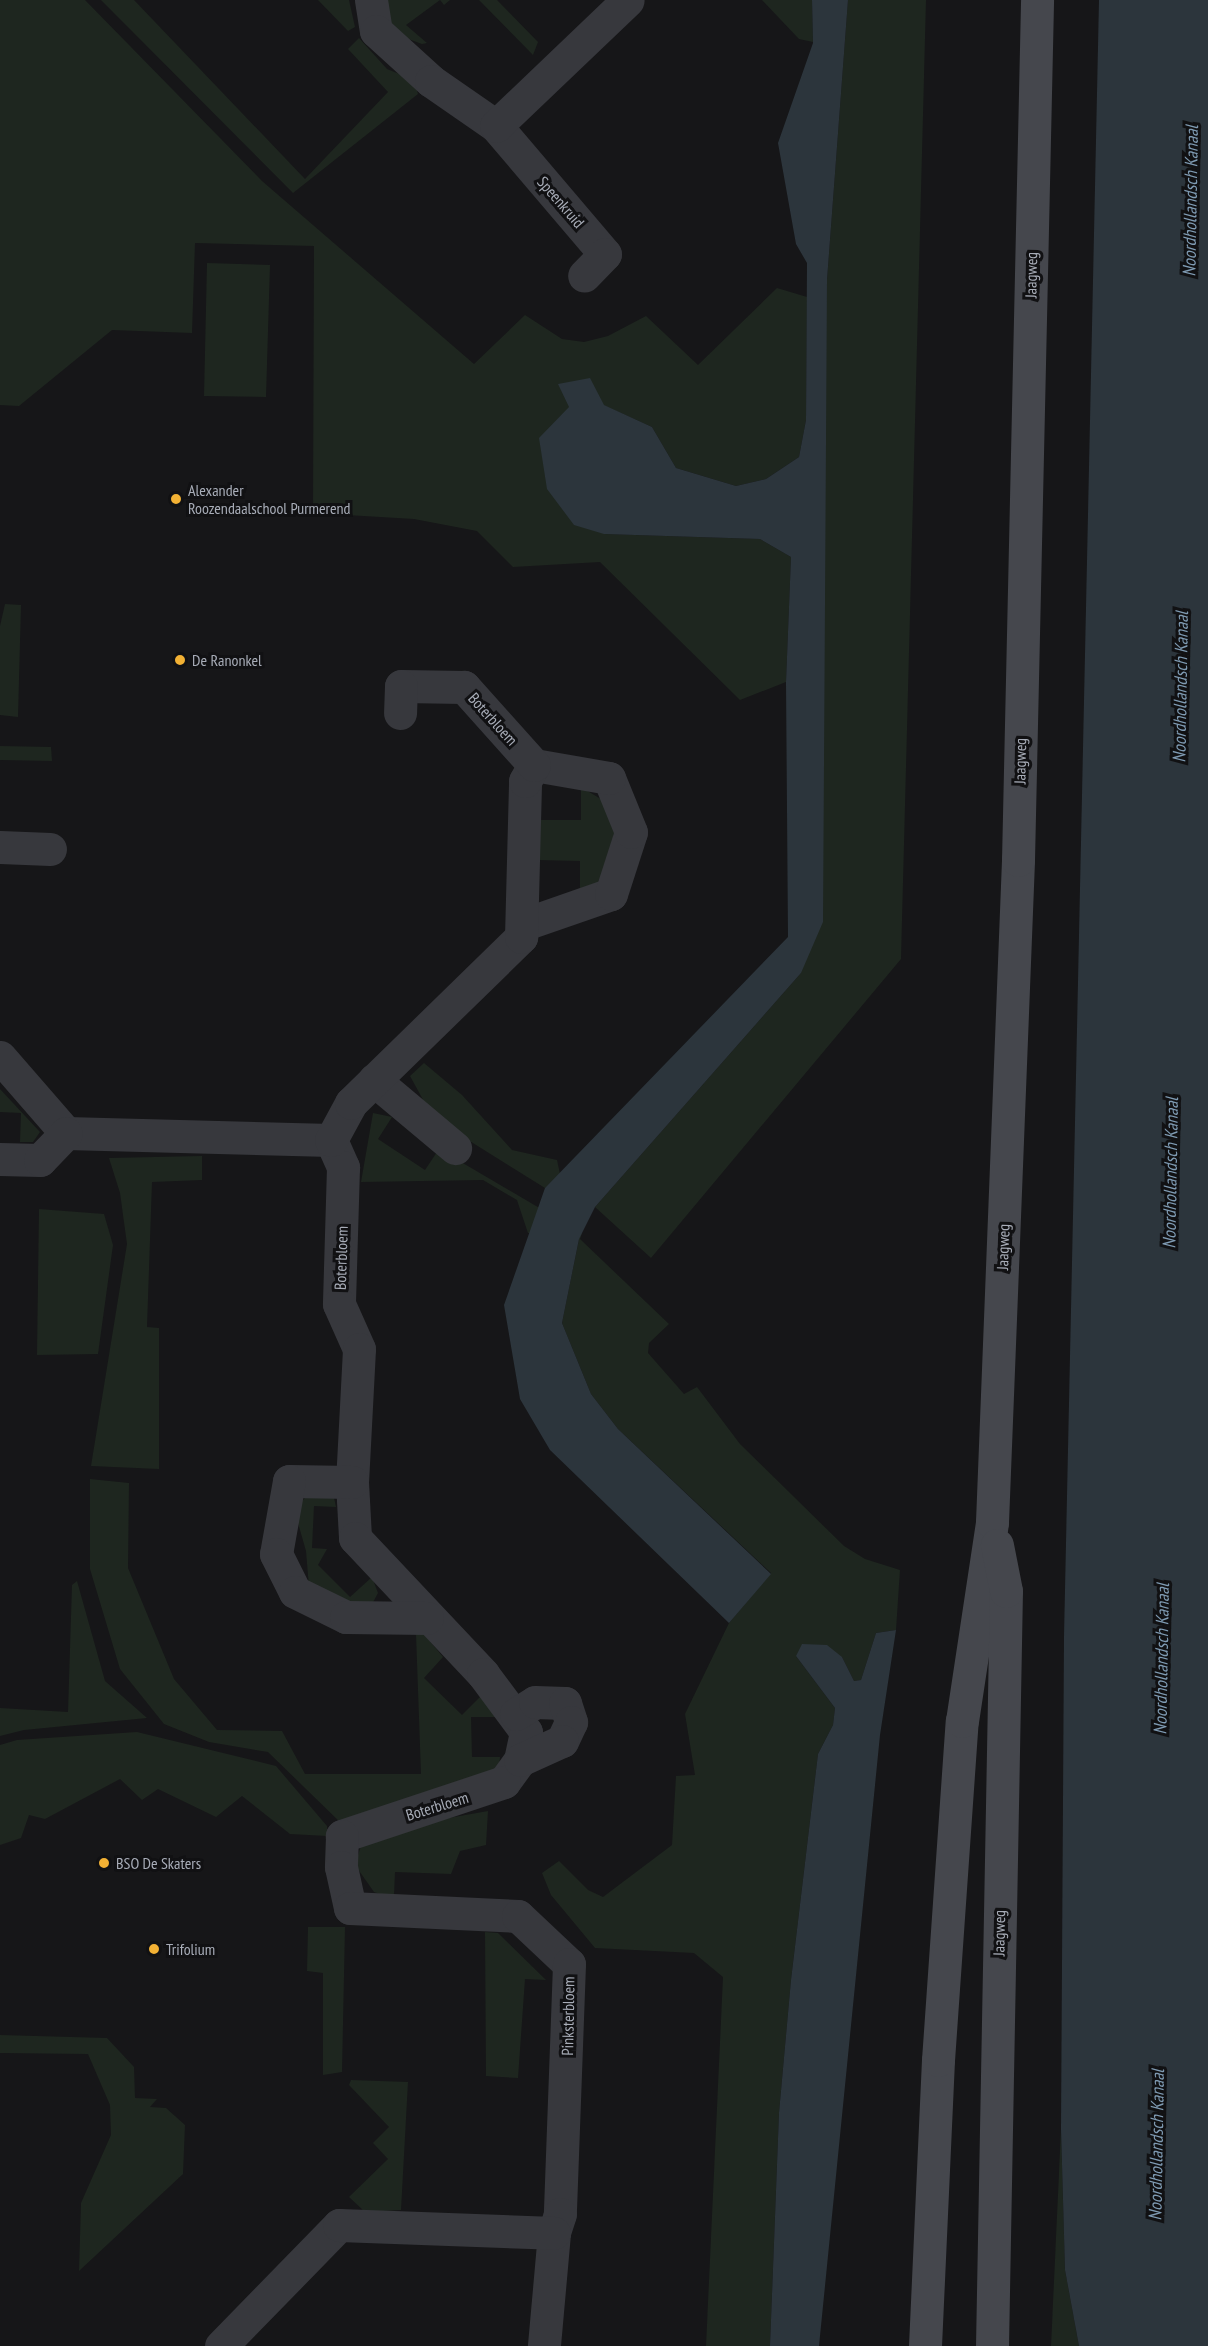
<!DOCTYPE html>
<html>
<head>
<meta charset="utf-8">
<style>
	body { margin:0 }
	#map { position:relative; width:1208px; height:2346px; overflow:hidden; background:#161618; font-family:"PT Sans Narrow",sans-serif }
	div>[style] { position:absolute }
	.green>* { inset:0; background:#1e261f }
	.water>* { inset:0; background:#2c353c }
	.minor>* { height:33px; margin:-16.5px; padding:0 16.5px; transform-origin:16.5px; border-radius:16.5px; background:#37383d }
	.secondary>* { height:33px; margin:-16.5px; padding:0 16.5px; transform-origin:16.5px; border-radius:16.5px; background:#45474d }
	.dots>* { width:16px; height:16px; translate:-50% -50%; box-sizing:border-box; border:3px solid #111113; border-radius:50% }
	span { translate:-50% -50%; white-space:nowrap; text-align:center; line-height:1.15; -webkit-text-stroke:6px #111113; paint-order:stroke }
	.street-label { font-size:16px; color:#a8adb8 }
	.poi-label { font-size:16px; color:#a8adb8 }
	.left { translate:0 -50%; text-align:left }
	.water-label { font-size:18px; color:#7f9bb3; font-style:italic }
</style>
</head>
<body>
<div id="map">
	<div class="green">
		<div style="clip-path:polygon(0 0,85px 0,262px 181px,474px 364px,525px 315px,562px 339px,584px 342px,608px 336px,646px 316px,698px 365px,777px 288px,807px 297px,806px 420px,799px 457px,766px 479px,736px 486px,676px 468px,652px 427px,603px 405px,569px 407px,604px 534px,760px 539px,791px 557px,786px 682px,740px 700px,600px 562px,513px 567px,477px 531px,414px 519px,313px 513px,314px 246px,195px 243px,192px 333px,112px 330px,19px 406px,0 405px)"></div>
		<div style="clip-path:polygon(101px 0,134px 0,305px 179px,388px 92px,348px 49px,359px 38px,387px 69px,414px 80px,418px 94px,293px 193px)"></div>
		<div style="clip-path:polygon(318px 0,349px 0,355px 27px,348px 31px)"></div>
		<div style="clip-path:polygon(385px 0,450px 0,444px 5px,440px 0,406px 25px,427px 43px,422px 44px,403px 37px,391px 23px)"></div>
		<div style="clip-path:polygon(479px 0,497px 0,538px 42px,533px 55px)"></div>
		<div style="clip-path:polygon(762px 0,812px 0,813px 42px,799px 39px)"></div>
		<div style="clip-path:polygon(848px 0,926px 0,901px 959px,651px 1258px,595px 1207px,801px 973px,827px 280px)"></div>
		<div style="clip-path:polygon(207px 263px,270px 265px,266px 397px,204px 396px)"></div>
		<div style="clip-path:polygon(5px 604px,21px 605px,18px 717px,0 715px,0 626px)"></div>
		<div style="clip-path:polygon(0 746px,51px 747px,52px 761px,0 760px)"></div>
		<div style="clip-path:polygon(581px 787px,609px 804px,615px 824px,611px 861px,591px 893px,580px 890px,580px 861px,537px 860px,538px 820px,581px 820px)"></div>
		<div style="clip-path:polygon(424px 1063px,462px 1095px,512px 1150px,557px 1160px,560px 1174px,545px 1188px,433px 1118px,410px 1076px)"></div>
		<div style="clip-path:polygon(0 1089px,40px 1132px,33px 1142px,20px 1142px,21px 1113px,0 1112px)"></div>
		<div style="clip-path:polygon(373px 1113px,392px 1117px,378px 1139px,425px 1170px,439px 1149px,582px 1233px,580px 1239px,669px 1324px,649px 1343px,648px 1353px,684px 1394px,697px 1387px,740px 1444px,844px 1546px,865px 1559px,900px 1570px,896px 1630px,876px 1633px,861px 1680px,854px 1681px,842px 1657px,796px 1656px,835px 1708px,833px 1725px,818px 1754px,791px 1980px,779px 2113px,770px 2346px,706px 2346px,723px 1977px,694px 1953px,595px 1948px,551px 1895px,542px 1873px,559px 1861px,588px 1890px,603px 1897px,672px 1845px,676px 1776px,695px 1775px,685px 1714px,729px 1623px,771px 1573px,618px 1429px,591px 1394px,562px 1323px,579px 1239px,528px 1233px,517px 1200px,483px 1180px,361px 1182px)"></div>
		<div style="clip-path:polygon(202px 1156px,202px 1180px,152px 1182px,147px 1327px,159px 1328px,159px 1469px,91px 1466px,127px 1244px,120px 1193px,109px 1158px)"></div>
		<div style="clip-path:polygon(39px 1209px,104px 1214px,113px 1245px,98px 1354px,37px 1355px)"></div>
		<div style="clip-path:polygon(90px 1479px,129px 1483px,128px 1568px,174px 1679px,217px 1730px,282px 1731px,305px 1774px,421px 1774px,416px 1634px,424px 1634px,443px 1657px,424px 1678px,462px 1715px,483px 1694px,499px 1717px,471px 1717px,472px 1757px,500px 1757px,499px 1769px,344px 1826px,268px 1752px,209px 1742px,164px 1724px,120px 1669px,90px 1569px)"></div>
		<div style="clip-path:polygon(313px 1490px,333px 1493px,336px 1507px,314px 1506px,312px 1548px,327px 1549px,318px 1565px,350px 1597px,372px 1577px,378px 1593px,371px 1606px,359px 1612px,309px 1587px,306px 1551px,294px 1509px)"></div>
		<div style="clip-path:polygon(77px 1581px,105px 1681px,147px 1718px,24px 1730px,0 1736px,0 1708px,68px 1712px,72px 1585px)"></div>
		<div style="clip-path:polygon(137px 1732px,276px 1766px,327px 1826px,327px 1836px,290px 1834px,242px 1796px,216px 1817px,158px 1789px,142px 1800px,120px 1779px,45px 1819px,29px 1815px,21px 1838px,0 1845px,0 1745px,17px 1740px)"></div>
		<div style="clip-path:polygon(488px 1811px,486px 1845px,460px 1851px,451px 1874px,395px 1872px,394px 1896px,386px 1896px,374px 1892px,355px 1865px,362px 1842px,415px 1824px)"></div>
		<div style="clip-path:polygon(308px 1927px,345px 1927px,342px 2072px,323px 2075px,323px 1973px,307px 1971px)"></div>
		<div style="clip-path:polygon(485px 1932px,498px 1933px,546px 1980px,525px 1979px,518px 2078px,486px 2076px)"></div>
		<div style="clip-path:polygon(0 2035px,107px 2038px,134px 2067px,135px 2098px,157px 2099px,150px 2107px,166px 2108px,185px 2125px,183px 2174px,79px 2271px,81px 2203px,111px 2135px,110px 2105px,88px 2054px,0 2053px)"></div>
		<div style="clip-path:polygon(351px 2080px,408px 2082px,401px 2210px,365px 2212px,349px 2197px,388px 2159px,373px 2143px,389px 2127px,349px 2085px)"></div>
		<div style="clip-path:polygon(1061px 2129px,1065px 2270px,1079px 2346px,1051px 2346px)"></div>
	</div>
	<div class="water">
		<div style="clip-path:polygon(812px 0,848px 0,827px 280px,823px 922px,801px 973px,595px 1207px,579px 1239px,562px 1323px,591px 1394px,618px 1429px,771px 1574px,729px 1623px,550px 1450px,520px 1399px,504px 1305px,545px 1188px,788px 937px,786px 682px,791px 557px,760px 539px,604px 534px,574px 525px,547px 489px,539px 438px,569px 407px,558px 384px,590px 378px,604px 405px,652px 427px,676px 468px,736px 486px,766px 479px,799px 457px,806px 420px,807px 263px,796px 244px,778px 143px,813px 43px)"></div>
		<div style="clip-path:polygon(1099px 0,1208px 0,1208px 2346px,1079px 2346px,1065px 2270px,1061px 2129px,1064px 1637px)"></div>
		<div style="clip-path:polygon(896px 1630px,880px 1735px,819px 2346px,770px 2346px,779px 2113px,791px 1980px,818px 1754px,833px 1725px,835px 1708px,796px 1656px,802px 1644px,827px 1645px,842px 1657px,854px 1681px,861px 1680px,876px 1633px)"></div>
	</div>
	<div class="minor">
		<div style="left:371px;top:0;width:31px;rotate:81deg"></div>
		<div style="left:376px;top:31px;width:74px;rotate:42.3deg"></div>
		<div style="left:431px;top:81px;width:79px;rotate:34.7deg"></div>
		<div style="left:496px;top:126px;width:168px;rotate:49.6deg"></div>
		<div style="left:605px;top:254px;width:30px;rotate:134deg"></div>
		<div style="left:496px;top:126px;width:182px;rotate:-43.7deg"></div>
		<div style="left:0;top:847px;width:50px;rotate:2.3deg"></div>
		<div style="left:522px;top:925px;width:94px;rotate:-19.2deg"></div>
		<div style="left:611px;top:894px;width:65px;rotate:-72.1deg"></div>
		<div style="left:631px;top:832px;width:58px;rotate:-112.2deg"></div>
		<div style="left:609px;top:778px;width:76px;rotate:-170.2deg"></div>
		<div style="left:0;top:1057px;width:101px;rotate:49deg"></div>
		<div style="left:66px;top:1133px;width:265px;rotate:1.5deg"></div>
		<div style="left:374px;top:1080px;width:106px;rotate:40deg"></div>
		<div style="left:331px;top:1140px;width:30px;rotate:66deg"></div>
		<div style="left:343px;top:1167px;width:137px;rotate:91.7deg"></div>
		<div style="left:339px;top:1304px;width:49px;rotate:66deg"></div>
		<div style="left:359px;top:1349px;width:133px;rotate:93deg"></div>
		<div style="left:352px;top:1482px;width:56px;rotate:86.9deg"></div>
		<div style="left:355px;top:1538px;width:187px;rotate:46.7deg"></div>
		<div style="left:483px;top:1674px;width:72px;rotate:53.4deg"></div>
		<div style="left:526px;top:1732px;width:29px;rotate:102deg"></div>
		<div style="left:520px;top:1760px;width:27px;rotate:126deg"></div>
		<div style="left:504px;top:1782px;width:171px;rotate:161.6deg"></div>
		<div style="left:342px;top:1836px;width:31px;rotate:92deg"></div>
		<div style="left:341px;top:1867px;width:42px;rotate:77.6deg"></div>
		<div style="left:350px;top:1908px;width:168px;rotate:2.7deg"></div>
		<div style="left:518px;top:1916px;width:70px;rotate:43.3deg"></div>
		<div style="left:569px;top:1964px;width:250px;rotate:92.1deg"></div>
		<div style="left:560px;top:2214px;width:20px;rotate:108deg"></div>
		<div style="left:554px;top:2233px;width:113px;rotate:95.1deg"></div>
		<div style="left:331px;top:1140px;width:42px;rotate:-61.6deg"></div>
		<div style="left:351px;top:1103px;width:238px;rotate:-44.3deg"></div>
		<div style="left:521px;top:937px;width:156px;rotate:-88.5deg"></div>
		<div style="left:525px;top:781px;width:18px;rotate:-61deg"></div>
		<div style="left:534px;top:765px;width:105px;rotate:-131.9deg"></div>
		<div style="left:464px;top:687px;width:63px;rotate:-179.1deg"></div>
		<div style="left:401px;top:686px;width:27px;rotate:92deg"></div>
		<div style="left:0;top:1159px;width:40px;rotate:1.4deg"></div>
		<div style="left:40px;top:1160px;width:37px;rotate:-46deg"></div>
		<div style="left:352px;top:1482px;width:63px;rotate:-179.1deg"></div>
		<div style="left:289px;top:1481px;width:74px;rotate:100.1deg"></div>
		<div style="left:276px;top:1554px;width:42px;rotate:63.4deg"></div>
		<div style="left:295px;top:1592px;width:57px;rotate:26.1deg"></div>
		<div style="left:346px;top:1617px;width:81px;rotate:0.7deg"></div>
		<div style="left:516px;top:1714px;width:22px;rotate:-32deg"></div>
		<div style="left:535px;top:1702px;width:30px;rotate:2deg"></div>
		<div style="left:565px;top:1703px;width:20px;rotate:72deg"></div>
		<div style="left:571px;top:1722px;width:21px;rotate:115deg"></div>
		<div style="left:562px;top:1741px;width:46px;rotate:155.7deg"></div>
		<div style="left:221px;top:2346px;width:169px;rotate:-45.7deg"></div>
		<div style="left:339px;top:2225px;width:215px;rotate:2.1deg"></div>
	</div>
	<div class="secondary">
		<div style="left:925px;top:2346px;width:286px;rotate:-87.4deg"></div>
		<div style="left:938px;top:2060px;width:340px;rotate:-86deg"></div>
		<div style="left:962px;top:1721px;width:201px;rotate:-81.4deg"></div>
		<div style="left:992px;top:1522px;width:663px;rotate:-87.75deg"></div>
		<div style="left:1018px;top:860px;width:860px;rotate:-88.73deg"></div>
		<div style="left:992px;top:2346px;width:755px;rotate:-88.94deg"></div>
		<div style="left:1006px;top:1591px;width:47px;rotate:-101.1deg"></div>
	</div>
	<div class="dots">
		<div style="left:176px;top:499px;background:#f2b134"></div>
		<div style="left:180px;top:660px;background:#f2b134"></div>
		<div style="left:104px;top:1863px;background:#f2b134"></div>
		<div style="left:154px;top:1949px;background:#f2b134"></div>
	</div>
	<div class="street-label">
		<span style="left:561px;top:202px;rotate:49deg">Speenkruid</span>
		<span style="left:1031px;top:275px;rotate:-89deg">Jaagweg</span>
		<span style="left:493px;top:719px;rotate:48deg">Boterbloem</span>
		<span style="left:1020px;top:761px;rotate:-89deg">Jaagweg</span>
		<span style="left:1003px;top:1247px;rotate:-88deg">Jaagweg</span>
		<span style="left:341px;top:1258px;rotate:-88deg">Boterbloem</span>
		<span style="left:437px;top:1806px;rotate:-17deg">Boterbloem</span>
		<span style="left:999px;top:1933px;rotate:-89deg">Jaagweg</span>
		<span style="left:568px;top:2016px;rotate:-89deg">Pinksterbloem</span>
	</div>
	<div class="poi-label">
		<span class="left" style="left:188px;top:499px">Alexander<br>Roozendaalschool Purmerend</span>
		<span class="left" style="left:192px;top:660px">De Ranonkel</span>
		<span class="left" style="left:116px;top:1863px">BSO De Skaters</span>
		<span class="left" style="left:166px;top:1949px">Trifolium</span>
	</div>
	<div class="water-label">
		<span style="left:1191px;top:201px;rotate:-89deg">Noordhollandsch Kanaal</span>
		<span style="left:1181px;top:687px;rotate:-89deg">Noordhollandsch Kanaal</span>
		<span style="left:1171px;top:1173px;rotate:-89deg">Noordhollandsch Kanaal</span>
		<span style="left:1162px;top:1659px;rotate:-89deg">Noordhollandsch Kanaal</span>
		<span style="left:1157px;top:2145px;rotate:-89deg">Noordhollandsch Kanaal</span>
	</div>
</div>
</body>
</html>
